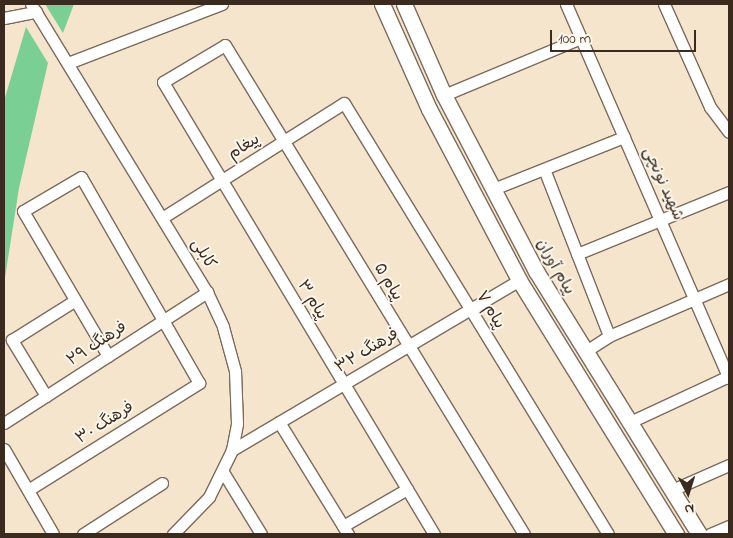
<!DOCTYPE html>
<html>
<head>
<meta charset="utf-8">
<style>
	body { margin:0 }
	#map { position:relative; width:733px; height:538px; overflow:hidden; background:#f5e5cd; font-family:"Indie Flower","Playpen Sans Arabic",sans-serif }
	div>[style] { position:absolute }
	.green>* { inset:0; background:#79cf94 }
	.roads { filter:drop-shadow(1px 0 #7c6b5b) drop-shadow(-1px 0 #7c6b5b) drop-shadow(0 1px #7c6b5b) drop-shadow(0 -1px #7c6b5b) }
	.minor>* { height:11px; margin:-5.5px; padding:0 5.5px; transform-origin:5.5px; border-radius:5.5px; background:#fff }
	.major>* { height:15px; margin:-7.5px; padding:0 7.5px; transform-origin:7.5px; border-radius:7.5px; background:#fff }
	span { translate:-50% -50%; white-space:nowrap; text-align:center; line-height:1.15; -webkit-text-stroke:4px #fbf7ec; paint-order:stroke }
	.street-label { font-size:16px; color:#3b2a1e }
	.frame { position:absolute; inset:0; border:5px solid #3b2a1e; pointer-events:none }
	.north { position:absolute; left:663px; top:468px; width:50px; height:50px; -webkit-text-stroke:4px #fbf7ec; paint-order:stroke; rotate:175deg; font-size:14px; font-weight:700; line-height:20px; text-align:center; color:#3b2a1e }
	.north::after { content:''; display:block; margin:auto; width:18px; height:22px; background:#3b2a1e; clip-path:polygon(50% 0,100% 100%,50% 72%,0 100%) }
	.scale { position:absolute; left:550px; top:30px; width:146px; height:22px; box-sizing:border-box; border:2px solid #3b2a1e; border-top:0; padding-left:6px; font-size:15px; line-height:18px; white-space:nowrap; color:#3b2a1e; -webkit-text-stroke:4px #fbf7ec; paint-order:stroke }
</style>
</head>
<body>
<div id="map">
	<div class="green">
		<div style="clip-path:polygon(45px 4px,74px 4px,63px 33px)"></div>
		<div style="clip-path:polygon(26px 27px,48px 63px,19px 188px,4px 284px,4px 101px)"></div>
	</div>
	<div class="roads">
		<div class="minor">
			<div style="left:31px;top:4px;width:338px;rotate:58.6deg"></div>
			<div style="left:207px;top:292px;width:38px;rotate:65deg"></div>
			<div style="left:223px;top:327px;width:46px;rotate:74.7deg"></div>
			<div style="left:235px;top:371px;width:53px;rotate:87.8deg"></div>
			<div style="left:237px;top:424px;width:26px;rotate:101deg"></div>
			<div style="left:232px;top:450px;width:52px;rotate:116.1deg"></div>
			<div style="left:209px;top:497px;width:52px;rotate:134.2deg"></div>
			<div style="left:566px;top:4px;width:408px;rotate:66.5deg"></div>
			<div style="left:664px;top:4px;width:113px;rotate:65.9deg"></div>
			<div style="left:710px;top:107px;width:31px;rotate:53deg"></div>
			<div style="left:4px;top:18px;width:33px;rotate:-11deg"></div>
			<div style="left:68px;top:63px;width:165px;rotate:-21deg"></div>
			<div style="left:444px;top:95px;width:148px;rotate:-22.6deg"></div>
			<div style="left:544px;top:169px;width:179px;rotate:68.7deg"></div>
			<div style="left:493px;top:189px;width:141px;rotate:-21.7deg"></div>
			<div style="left:162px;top:218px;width:215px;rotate:-32.3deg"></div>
			<div style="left:344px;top:103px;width:505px;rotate:58.51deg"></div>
			<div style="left:577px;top:254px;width:164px;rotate:-22.2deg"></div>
			<div style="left:586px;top:351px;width:27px;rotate:-33deg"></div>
			<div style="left:609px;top:336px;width:131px;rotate:-23.4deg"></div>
			<div style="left:46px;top:396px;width:66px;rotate:-121.3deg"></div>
			<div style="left:12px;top:340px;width:73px;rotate:-32.2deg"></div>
			<div style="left:279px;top:422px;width:132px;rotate:58.4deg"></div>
			<div style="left:630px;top:422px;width:109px;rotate:-24.9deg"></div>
			<div style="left:4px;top:423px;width:242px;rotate:-32.8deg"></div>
			<div style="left:4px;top:449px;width:98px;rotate:60deg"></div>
			<div style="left:232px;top:450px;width:334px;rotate:-30.6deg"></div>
			<div style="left:223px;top:472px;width:73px;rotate:58.5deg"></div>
			<div style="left:28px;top:490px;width:202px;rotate:-32deg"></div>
			<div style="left:199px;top:383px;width:237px;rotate:-119.8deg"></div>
			<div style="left:81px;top:177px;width:67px;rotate:149.6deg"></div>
			<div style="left:23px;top:211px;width:168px;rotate:59.6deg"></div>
			<div style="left:672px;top:490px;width:62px;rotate:-23.7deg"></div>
			<div style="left:343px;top:526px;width:74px;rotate:-30deg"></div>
			<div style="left:83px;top:534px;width:94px;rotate:-32.8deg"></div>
			<div style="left:434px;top:534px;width:527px;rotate:-120.95deg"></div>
			<div style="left:163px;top:82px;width:72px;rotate:-30.8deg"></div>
			<div style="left:225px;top:45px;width:573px;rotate:58.56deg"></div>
			<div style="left:710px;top:534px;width:21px;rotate:-23deg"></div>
		</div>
		<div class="major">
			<div style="left:382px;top:4px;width:115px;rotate:65.9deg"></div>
			<div style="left:429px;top:109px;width:193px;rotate:62.2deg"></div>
			<div style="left:519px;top:280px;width:299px;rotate:58.3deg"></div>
			<div style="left:404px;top:4px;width:99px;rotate:66.3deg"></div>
			<div style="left:444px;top:95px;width:199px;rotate:62.4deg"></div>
			<div style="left:536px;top:271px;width:309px;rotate:58.2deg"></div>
		</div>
	</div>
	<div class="street-label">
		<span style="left:244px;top:147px;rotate:-32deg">پیغام</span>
		<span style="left:663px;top:184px;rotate:66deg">شهید نونچی</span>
		<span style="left:203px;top:254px;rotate:59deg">کابلی</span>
		<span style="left:555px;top:267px;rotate:60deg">پیام آوران</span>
		<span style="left:388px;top:282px;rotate:59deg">پیام ۵</span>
		<span style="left:312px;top:300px;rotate:59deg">پیام ۳</span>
		<span style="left:490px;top:310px;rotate:59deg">پیام ۷</span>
		<span style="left:97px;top:344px;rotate:-33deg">فرهنگ ۲۹</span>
		<span style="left:367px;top:351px;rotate:-31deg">فرهنگ ۳۲</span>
		<span style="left:105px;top:423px;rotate:-32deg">فرهنگ ۳۰</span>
	</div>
	<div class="frame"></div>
	<div class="north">N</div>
	<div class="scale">100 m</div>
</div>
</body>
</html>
